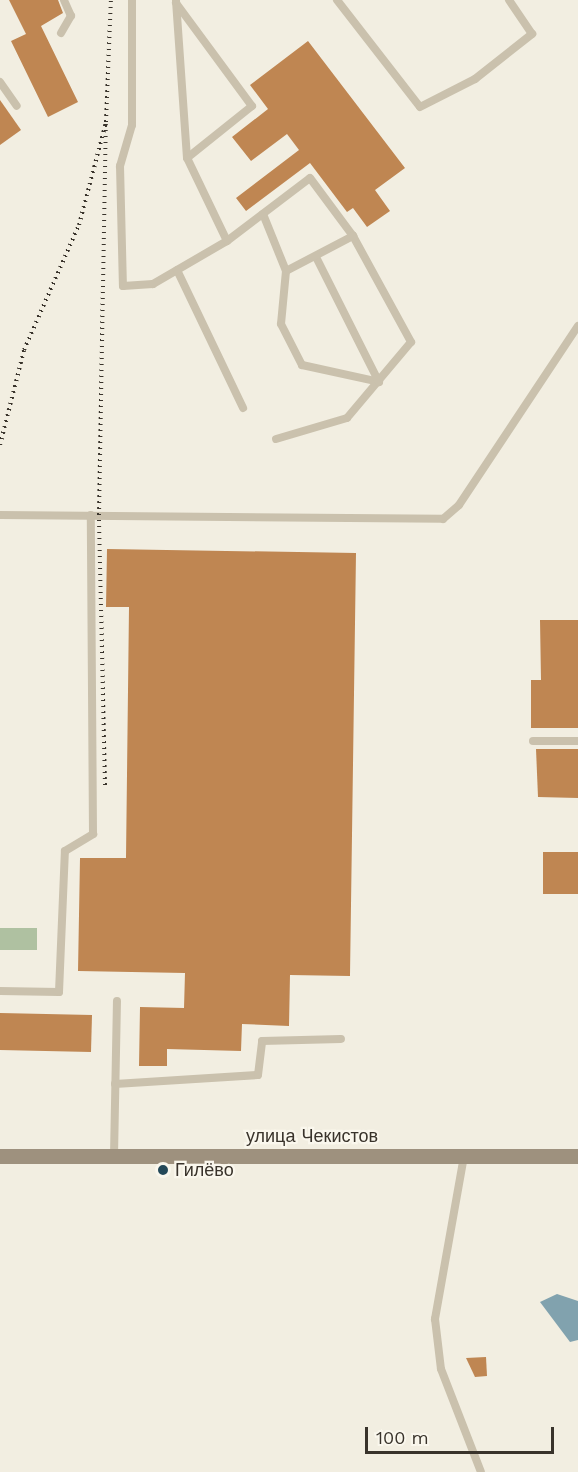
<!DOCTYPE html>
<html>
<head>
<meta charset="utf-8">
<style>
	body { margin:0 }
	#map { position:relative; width:578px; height:1472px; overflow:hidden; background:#f2eee1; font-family:"Work Sans",sans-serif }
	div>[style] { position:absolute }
	.green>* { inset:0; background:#afc1a1 }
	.water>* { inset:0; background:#81a2ae }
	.building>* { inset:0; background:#bf8652 }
	.lane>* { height:8px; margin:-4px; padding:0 4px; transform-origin:4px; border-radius:4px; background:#cac1ad }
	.secondary>* { height:15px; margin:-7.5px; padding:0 7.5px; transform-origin:7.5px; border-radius:7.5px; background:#9e917e }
	.rail>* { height:4px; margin-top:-2px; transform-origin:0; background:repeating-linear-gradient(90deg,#39332b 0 1.5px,transparent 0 6px) }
	.dots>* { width:16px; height:16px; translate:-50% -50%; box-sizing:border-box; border:3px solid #faf7ed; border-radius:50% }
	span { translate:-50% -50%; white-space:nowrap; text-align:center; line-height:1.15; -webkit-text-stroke:4.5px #faf7ed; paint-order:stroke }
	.street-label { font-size:18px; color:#39332b }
	.poi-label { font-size:18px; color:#39332b }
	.left { translate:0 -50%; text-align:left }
	.scale { position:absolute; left:365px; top:1427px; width:189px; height:27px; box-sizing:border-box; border:3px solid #39332b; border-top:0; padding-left:8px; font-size:18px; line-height:21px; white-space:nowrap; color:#39332b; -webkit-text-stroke:4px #faf7ed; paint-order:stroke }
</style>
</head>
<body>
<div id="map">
	<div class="green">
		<div style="clip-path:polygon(0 928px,37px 928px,37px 950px,0 950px)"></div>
	</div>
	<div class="water">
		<div style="clip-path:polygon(557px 1294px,578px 1301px,578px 1340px,570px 1342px,540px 1302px)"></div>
	</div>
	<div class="building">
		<div style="clip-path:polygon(9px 0,58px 0,63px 13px,41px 26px,78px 102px,48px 117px,11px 41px,26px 34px)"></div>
		<div style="clip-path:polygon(308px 41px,405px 168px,375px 190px,390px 211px,367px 227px,353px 208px,347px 212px,310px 163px,246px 211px,236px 198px,299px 150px,287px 134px,251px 161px,232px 137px,268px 109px,250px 85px)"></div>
		<div style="clip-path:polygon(0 100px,21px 130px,0 145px)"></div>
		<div style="clip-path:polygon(107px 549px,356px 553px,350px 976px,290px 975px,289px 1026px,242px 1024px,241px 1051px,167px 1049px,167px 1066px,139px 1066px,140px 1007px,184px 1008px,185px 973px,78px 971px,80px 858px,126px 858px,129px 607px,106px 607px)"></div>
		<div style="clip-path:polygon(540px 620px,578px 620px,578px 728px,531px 728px,531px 680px,541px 680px)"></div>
		<div style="clip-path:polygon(536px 749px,578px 749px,578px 798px,538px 797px)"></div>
		<div style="clip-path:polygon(543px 852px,578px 852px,578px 894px,543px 894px)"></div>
		<div style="clip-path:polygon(0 1013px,92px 1015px,91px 1052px,0 1050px)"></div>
		<div style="clip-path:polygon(486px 1357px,487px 1376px,475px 1377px,466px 1358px)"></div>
	</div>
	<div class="lane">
		<div style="left:132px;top:0;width:125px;rotate:90deg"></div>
		<div style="left:132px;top:125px;width:43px;rotate:106.3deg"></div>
		<div style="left:120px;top:166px;width:120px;rotate:88.6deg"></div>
		<div style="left:123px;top:286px;width:30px;rotate:-4deg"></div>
		<div style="left:153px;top:284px;width:86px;rotate:-30.2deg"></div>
		<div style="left:227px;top:241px;width:92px;rotate:-115.7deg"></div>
		<div style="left:187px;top:158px;width:158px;rotate:-94deg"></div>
		<div style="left:337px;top:0;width:135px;rotate:52.2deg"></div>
		<div style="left:420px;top:107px;width:62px;rotate:-27deg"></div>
		<div style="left:475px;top:79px;width:73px;rotate:-38.3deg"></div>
		<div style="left:532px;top:34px;width:41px;rotate:-124.1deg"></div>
		<div style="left:176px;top:3px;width:128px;rotate:53.6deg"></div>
		<div style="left:252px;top:106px;width:83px;rotate:141.3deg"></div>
		<div style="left:61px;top:33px;width:20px;rotate:-60deg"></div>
		<div style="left:71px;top:16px;width:17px;rotate:-114deg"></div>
		<div style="left:0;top:82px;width:29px;rotate:55deg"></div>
		<div style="left:263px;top:214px;width:61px;rotate:68deg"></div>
		<div style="left:286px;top:271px;width:53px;rotate:95.4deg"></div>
		<div style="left:281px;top:324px;width:46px;rotate:62.9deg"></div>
		<div style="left:302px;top:365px;width:79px;rotate:12.4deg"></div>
		<div style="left:227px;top:241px;width:104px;rotate:-37.2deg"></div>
		<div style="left:310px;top:178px;width:72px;rotate:53.4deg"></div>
		<div style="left:353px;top:236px;width:121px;rotate:61.3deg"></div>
		<div style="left:411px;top:342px;width:99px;rotate:130.1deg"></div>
		<div style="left:347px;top:418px;width:74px;rotate:163.5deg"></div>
		<div style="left:316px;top:257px;width:140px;rotate:63.3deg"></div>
		<div style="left:177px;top:270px;width:153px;rotate:64.4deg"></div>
		<div style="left:286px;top:271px;width:76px;rotate:-27.6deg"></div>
		<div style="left:0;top:515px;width:443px;rotate:0.5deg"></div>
		<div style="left:443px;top:519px;width:21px;rotate:-41deg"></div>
		<div style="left:459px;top:505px;width:215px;rotate:-56.4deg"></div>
		<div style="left:533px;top:741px;width:45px"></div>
		<div style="left:0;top:991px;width:59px;rotate:1deg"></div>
		<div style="left:59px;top:992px;width:141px;rotate:-87.6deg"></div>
		<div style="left:65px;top:851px;width:33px;rotate:-31deg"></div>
		<div style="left:93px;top:834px;width:319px;rotate:-90.4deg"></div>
		<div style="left:115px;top:1084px;width:143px;rotate:-3.6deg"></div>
		<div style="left:258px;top:1075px;width:34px;rotate:-83deg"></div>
		<div style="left:262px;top:1041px;width:79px;rotate:-1.5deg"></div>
		<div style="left:114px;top:1156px;width:155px;rotate:-88.9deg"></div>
		<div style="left:464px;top:1156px;width:166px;rotate:100.1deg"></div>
		<div style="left:435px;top:1319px;width:50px;rotate:83.2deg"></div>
		<div style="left:441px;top:1369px;width:110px;rotate:68.8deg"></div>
	</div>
	<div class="secondary">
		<div style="left:0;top:1156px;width:578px"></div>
	</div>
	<div class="rail">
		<div style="left:0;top:445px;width:98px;rotate:-75.8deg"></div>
		<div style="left:24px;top:350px;width:137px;rotate:-66.3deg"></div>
		<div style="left:79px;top:225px;width:106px;rotate:-75.3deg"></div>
		<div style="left:106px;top:122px;width:122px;rotate:-87.7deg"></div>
		<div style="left:105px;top:785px;width:270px;rotate:-91.3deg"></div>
		<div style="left:99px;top:515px;width:393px;rotate:-89deg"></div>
	</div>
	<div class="dots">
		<div style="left:163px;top:1170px;background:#234858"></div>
	</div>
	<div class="street-label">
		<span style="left:312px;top:1136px">улица Чекистов</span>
	</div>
	<div class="poi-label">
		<span class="left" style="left:175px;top:1170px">Гилёво</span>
	</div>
	<div class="scale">100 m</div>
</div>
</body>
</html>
